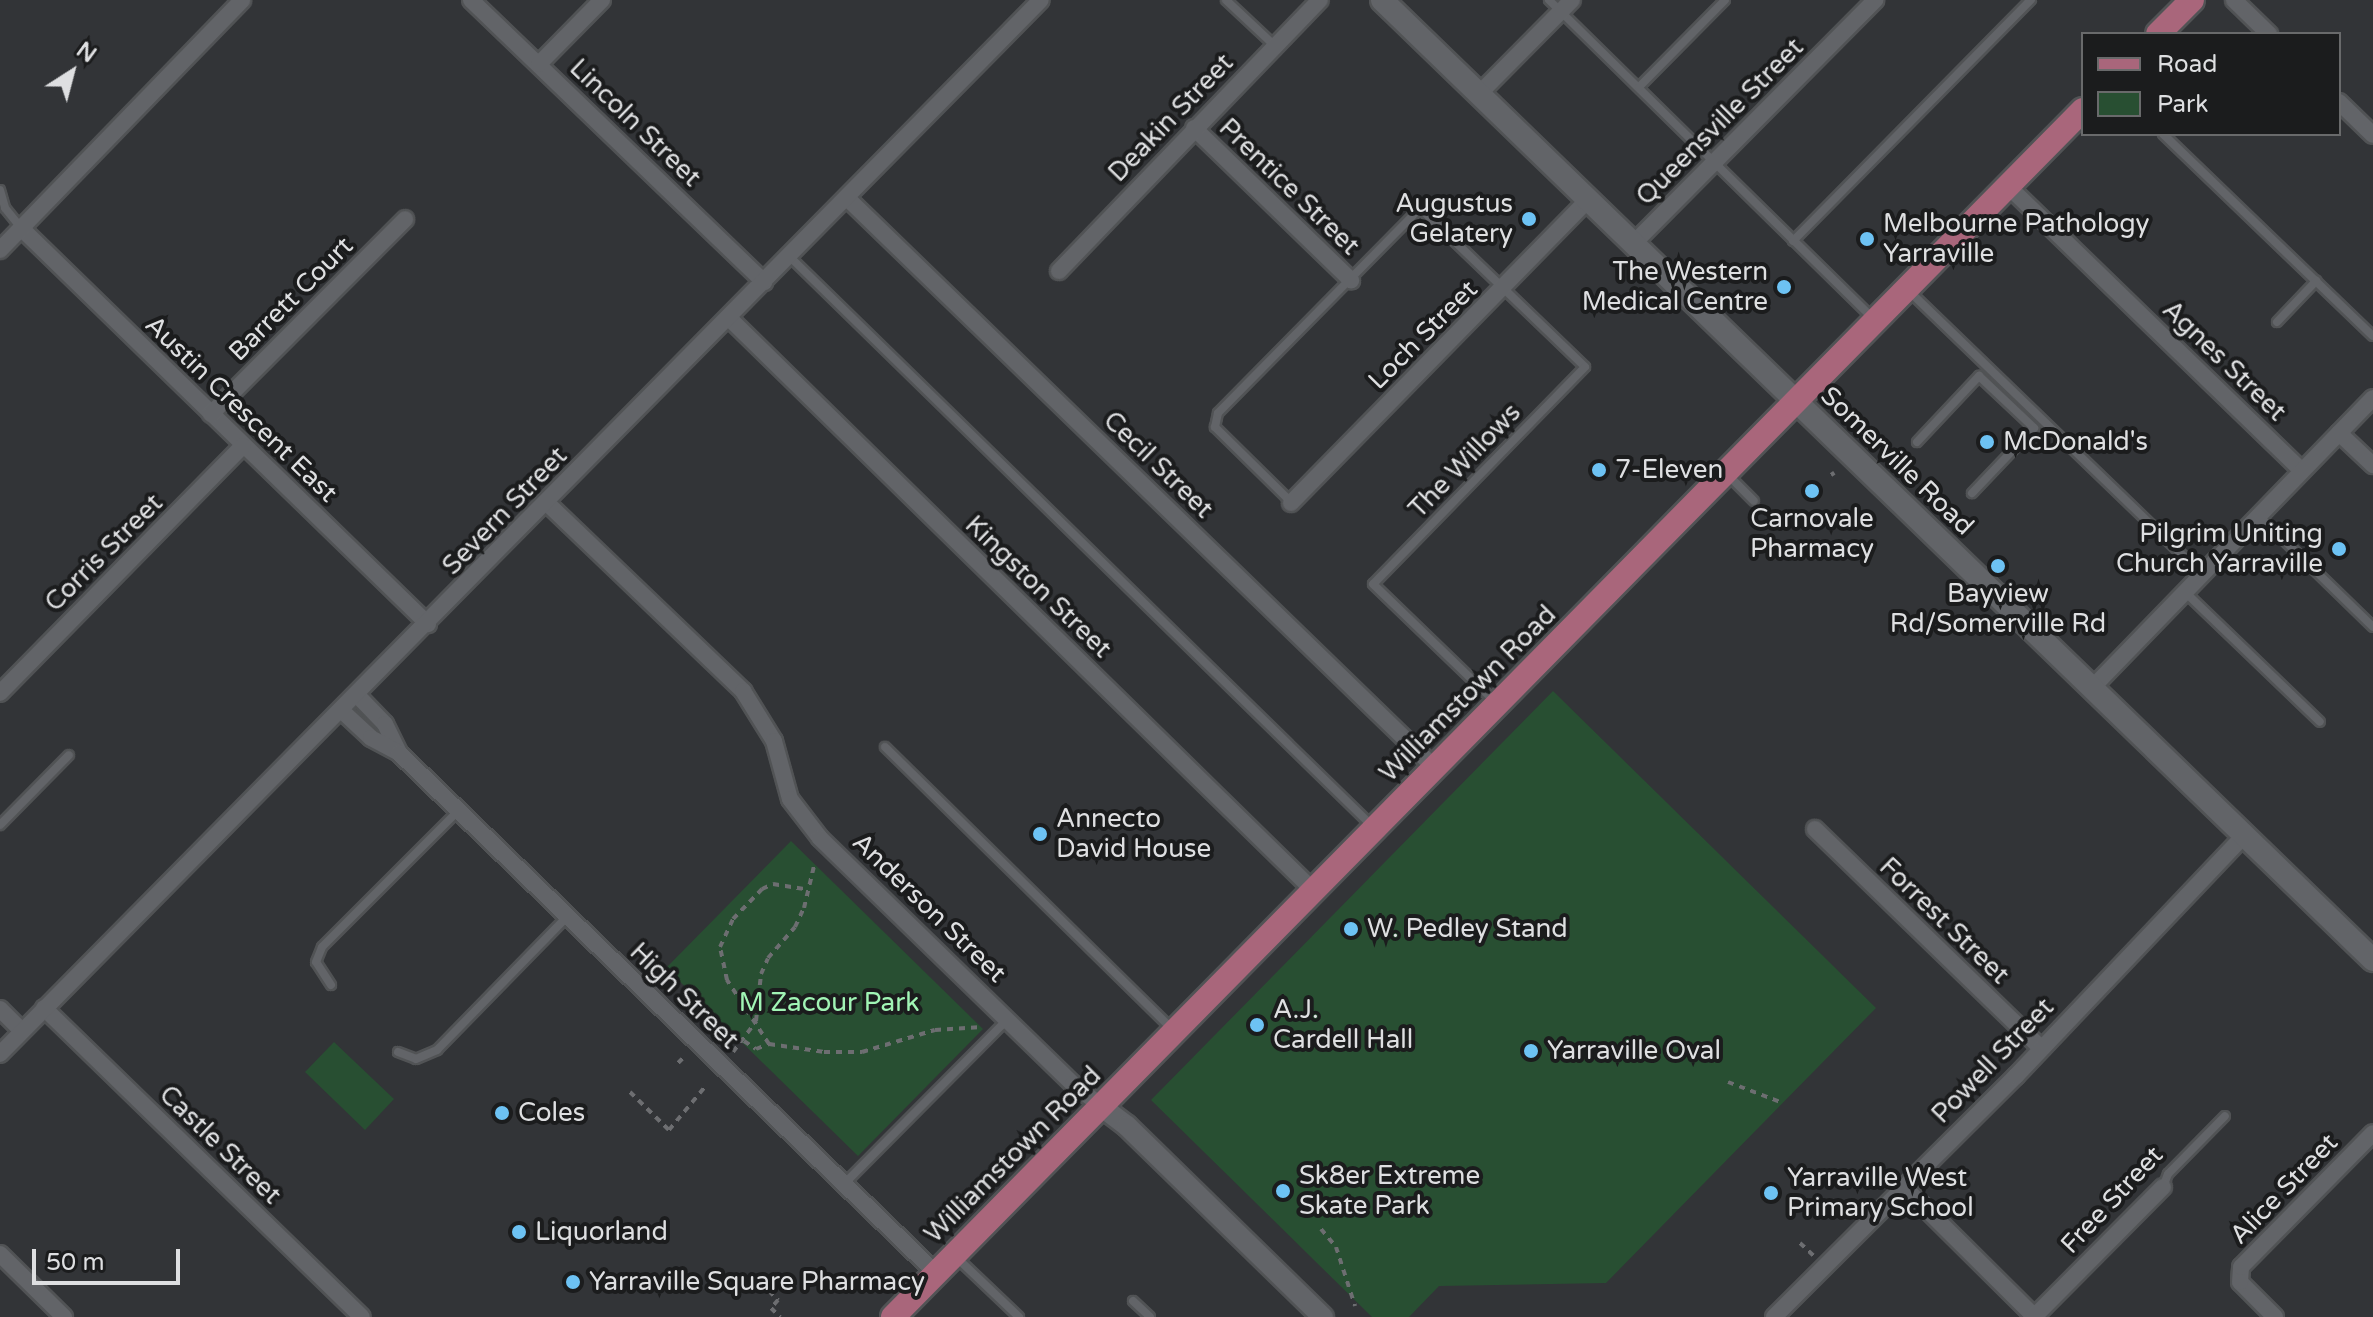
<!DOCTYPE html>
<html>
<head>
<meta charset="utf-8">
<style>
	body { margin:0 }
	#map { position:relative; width:2373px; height:1317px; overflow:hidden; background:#323437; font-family:"Varela Round",sans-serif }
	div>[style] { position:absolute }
	.green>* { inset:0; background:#284f32 }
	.path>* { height:4px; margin-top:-2px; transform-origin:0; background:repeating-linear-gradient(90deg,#6d6e71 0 6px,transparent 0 12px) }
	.roads { filter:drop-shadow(2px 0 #515355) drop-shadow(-2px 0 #515355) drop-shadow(0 2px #515355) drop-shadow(0 -2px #515355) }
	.service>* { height:8px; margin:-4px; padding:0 4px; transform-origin:4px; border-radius:4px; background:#626468 }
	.minor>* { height:16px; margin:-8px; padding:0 8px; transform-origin:8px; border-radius:8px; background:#626468 }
	.tertiary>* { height:20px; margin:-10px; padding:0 10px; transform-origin:10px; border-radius:10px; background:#626468 }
	.secondary>* { height:22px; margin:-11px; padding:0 11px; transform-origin:11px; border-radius:11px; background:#626468 }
	.primary>* { height:24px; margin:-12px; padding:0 12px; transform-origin:12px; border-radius:12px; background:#a9667b }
	.dots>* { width:22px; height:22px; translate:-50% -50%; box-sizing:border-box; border:4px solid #1b1c1d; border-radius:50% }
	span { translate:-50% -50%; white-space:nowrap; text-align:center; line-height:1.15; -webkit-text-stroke:8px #1b1c1d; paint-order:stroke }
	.street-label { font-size:26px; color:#dedfe1 }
	.poi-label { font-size:26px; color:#dedfe1 }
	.right { translate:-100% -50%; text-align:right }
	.left { translate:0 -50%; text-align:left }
	.park-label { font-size:26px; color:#a1f5b5 }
	.legend { position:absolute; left:2081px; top:32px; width:260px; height:104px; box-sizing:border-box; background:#1b1c1d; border:2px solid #696a6b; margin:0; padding:10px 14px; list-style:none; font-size:24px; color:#dedfe1 }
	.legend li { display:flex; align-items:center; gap:16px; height:40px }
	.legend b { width:40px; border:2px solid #696a6b }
	.north { position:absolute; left:32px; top:32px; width:80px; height:80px; -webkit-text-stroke:6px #1b1c1d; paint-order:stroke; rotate:36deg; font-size:22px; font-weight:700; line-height:32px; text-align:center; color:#dedfe1 }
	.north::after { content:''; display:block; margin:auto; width:28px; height:36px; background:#dedfe1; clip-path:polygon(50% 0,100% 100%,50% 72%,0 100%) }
	.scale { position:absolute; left:32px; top:1249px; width:148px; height:36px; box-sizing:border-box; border:4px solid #dedfe1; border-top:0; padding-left:10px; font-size:24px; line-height:28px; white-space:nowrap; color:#dedfe1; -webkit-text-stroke:6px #1b1c1d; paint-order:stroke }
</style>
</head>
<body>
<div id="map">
	<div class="green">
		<div style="clip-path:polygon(1553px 691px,1876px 1008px,1606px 1283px,1439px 1286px,1409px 1317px,1372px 1317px,1151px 1100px)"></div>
		<div style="clip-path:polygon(791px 841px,983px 1029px,858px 1156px,666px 968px)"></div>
		<div style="clip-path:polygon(334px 1042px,394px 1099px,365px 1130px,305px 1072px)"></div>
	</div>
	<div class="path">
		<div style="left:1831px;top:475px;width:4px;rotate:-34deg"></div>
		<div style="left:744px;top:1041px;width:14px;rotate:34deg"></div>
		<div style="left:756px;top:1049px;width:14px;rotate:-21deg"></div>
		<div style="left:769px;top:1044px;width:56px;rotate:8.3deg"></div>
		<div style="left:824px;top:1052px;width:38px"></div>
		<div style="left:862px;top:1052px;width:76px;rotate:-16.8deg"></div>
		<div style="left:935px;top:1030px;width:47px;rotate:-3.7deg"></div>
		<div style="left:769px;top:1044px;width:77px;rotate:-123.3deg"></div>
		<div style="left:727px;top:980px;width:34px;rotate:-102deg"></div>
		<div style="left:720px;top:947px;width:31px;rotate:-65deg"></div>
		<div style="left:733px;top:919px;width:42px;rotate:-46deg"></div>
		<div style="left:762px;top:889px;width:12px;rotate:-24deg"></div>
		<div style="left:773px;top:884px;width:33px;rotate:9deg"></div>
		<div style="left:733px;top:1052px;width:39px;rotate:-53deg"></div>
		<div style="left:756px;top:1021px;width:47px;rotate:-83.9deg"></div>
		<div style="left:761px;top:974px;width:17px;rotate:-66deg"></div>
		<div style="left:768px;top:958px;width:41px;rotate:-48.9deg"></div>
		<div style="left:795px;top:927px;width:21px;rotate:-65deg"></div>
		<div style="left:804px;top:908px;width:47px;rotate:-76.6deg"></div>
		<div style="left:678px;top:1063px;width:11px;rotate:-45deg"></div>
		<div style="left:1728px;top:1082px;width:59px;rotate:20.9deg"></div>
		<div style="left:630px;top:1092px;width:54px;rotate:44.3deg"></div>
		<div style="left:669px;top:1130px;width:55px;rotate:-50.2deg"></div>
		<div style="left:1321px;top:1229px;width:23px;rotate:50deg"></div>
		<div style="left:1336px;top:1247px;width:62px;rotate:72.1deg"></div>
		<div style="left:1800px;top:1243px;width:19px;rotate:43deg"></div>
		<div style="left:769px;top:1291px;width:13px;rotate:45deg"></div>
		<div style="left:778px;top:1300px;width:11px;rotate:131deg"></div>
		<div style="left:771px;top:1308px;width:13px;rotate:45deg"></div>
	</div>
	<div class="roads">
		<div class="service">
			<div style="left:1226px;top:0;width:67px;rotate:43.2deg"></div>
			<div style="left:1549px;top:0;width:455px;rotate:44.5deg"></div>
			<div style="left:1639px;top:87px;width:122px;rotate:-45.3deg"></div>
			<div style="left:2163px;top:134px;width:291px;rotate:43.9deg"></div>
			<div style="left:0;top:190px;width:19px;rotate:74deg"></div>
			<div style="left:5px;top:208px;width:26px;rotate:51deg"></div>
			<div style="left:1793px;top:241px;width:339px;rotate:-45.4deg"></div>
			<div style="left:789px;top:256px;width:815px;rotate:44.35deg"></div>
			<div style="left:1909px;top:291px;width:407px;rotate:44deg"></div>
			<div style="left:2277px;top:322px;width:57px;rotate:-46.4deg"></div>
			<div style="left:1917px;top:442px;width:91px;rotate:-46.8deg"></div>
			<div style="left:1979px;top:376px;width:76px;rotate:43.4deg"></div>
			<div style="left:2034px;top:428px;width:90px;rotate:133.6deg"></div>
			<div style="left:1729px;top:476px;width:35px;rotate:45deg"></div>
			<div style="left:1291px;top:502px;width:107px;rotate:-135.4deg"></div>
			<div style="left:1215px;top:427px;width:14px;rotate:-78deg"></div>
			<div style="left:1218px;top:413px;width:288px;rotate:-45.4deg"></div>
			<div style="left:1420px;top:208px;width:229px;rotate:43.9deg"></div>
			<div style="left:1585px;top:367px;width:303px;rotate:134.3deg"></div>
			<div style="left:1373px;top:584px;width:168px;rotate:44deg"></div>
			<div style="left:2259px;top:516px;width:159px;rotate:44.2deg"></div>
			<div style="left:2185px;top:592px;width:187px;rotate:43.9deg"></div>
			<div style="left:885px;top:747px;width:404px;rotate:44.5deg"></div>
			<div style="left:0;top:825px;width:98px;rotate:-45.4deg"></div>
			<div style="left:331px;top:985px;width:27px;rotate:-123deg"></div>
			<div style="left:316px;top:962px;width:16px;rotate:-68deg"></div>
			<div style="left:322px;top:947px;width:192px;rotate:-45deg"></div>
			<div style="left:398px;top:1052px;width:19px;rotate:21deg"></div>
			<div style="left:416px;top:1059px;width:23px;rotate:-23deg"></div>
			<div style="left:437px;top:1050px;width:186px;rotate:-45.7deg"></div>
			<div style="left:844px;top:1184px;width:231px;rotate:-45.2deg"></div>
			<div style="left:2163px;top:1187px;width:14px;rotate:-69deg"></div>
			<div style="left:2168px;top:1174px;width:81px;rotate:-45.5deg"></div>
			<div style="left:956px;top:1257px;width:87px;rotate:43.6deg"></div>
			<div style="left:1133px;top:1301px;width:23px;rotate:43deg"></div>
		</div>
		<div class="minor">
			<div style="left:471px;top:0;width:407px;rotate:43.9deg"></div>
			<div style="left:2234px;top:0;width:49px;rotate:44.2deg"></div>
			<div style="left:539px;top:64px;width:90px;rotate:-45.5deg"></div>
			<div style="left:1479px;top:94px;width:132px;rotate:-45.3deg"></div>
			<div style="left:2339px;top:102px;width:47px;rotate:44.1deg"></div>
			<div style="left:1194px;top:128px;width:219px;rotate:44.1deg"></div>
			<div style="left:2008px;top:186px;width:409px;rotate:44.1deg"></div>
			<div style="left:847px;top:198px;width:819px;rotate:44.11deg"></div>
			<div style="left:21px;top:228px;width:568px;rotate:44.22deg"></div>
			<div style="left:1633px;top:244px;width:344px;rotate:-45.2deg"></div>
			<div style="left:0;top:250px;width:348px;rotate:-45.9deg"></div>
			<div style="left:1059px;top:271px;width:376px;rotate:-46.1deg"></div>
			<div style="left:729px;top:318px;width:819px;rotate:44.41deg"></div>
			<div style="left:211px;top:414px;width:275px;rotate:-45.1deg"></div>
			<div style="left:2339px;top:433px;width:47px;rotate:43.3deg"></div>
			<div style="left:547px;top:503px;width:272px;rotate:43.8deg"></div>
			<div style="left:743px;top:691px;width:59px;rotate:58.2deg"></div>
			<div style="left:774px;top:741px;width:60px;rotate:74.6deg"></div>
			<div style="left:790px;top:799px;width:49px;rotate:52.4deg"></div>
			<div style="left:820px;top:838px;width:353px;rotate:44.2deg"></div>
			<div style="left:1073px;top:1084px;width:37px;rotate:38deg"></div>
			<div style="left:1291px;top:503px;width:424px;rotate:-45.6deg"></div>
			<div style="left:2092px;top:688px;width:404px;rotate:-45.9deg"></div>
			<div style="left:0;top:693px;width:346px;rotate:-45.5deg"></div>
			<div style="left:357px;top:695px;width:40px;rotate:46deg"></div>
			<div style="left:385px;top:724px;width:32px;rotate:64deg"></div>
			<div style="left:341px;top:710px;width:41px;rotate:43deg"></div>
			<div style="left:371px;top:738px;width:32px;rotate:28deg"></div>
			<div style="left:399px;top:753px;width:748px;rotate:44.08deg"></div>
			<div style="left:1815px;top:829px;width:313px;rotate:44.1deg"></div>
			<div style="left:44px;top:1008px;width:443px;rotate:44.2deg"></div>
			<div style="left:0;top:1009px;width:31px;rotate:45deg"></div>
			<div style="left:0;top:1054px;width:1481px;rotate:-45.36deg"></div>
			<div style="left:1904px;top:1187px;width:185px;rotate:44.8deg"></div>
			<div style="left:0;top:1254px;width:90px;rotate:44.5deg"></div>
			<div style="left:1774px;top:1317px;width:342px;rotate:-44.9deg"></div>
			<div style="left:2016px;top:1076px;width:331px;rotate:-46.5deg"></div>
			<div style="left:2034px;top:1317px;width:183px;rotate:-45.2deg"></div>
			<div style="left:2275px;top:1317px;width:49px;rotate:-135deg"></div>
			<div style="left:2240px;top:1282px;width:15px;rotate:-86deg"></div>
			<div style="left:2241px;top:1267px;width:188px;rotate:-45.4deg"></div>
		</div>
		<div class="tertiary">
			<div style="left:1102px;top:1107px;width:31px;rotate:37deg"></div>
			<div style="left:1127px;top:1126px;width:274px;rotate:44.3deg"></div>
		</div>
		<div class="secondary">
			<div style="left:1382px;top:0;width:1380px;rotate:44.09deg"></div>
		</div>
		<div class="primary">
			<div style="left:2158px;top:34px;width:48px;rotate:-45deg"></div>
			<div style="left:893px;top:1317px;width:1695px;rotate:-45.41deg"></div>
		</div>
	</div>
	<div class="dots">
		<div style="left:1529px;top:219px;background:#6dc2f3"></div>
		<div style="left:1867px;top:239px;background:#6dc2f3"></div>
		<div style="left:1784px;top:287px;background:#6dc2f3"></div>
		<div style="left:1987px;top:442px;background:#6dc2f3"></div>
		<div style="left:1599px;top:470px;background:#6dc2f3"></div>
		<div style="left:1812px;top:491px;background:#6dc2f3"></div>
		<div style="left:2339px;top:549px;background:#6dc2f3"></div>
		<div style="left:1998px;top:566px;background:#6dc2f3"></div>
		<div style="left:1040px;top:834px;background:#6dc2f3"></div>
		<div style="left:1351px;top:929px;background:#6dc2f3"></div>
		<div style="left:1257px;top:1025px;background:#6dc2f3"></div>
		<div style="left:1531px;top:1051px;background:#6dc2f3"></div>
		<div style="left:502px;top:1113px;background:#6dc2f3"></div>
		<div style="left:1283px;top:1191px;background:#6dc2f3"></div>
		<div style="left:1771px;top:1193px;background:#6dc2f3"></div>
		<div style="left:519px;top:1232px;background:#6dc2f3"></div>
		<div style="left:573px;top:1282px;background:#6dc2f3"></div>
	</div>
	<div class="street-label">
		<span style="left:1171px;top:118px;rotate:-46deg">Deakin Street</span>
		<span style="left:1720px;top:122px;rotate:-45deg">Queensville Street</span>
		<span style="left:635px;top:123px;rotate:44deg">Lincoln Street</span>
		<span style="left:1289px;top:187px;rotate:44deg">Prentice Street</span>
		<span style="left:291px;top:299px;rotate:-45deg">Barrett Court</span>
		<span style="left:1423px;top:335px;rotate:-45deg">Loch Street</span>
		<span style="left:2224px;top:361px;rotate:44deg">Agnes Street</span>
		<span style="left:241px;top:409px;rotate:44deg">Austin Crescent East</span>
		<span style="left:1465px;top:461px;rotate:-46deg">The Willows</span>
		<span style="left:1897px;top:461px;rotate:44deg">Somerville Road</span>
		<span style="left:1158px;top:465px;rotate:44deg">Cecil Street</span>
		<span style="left:505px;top:511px;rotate:-46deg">Severn Street</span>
		<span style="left:104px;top:553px;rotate:-45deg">Corris Street</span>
		<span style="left:1038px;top:587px;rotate:44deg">Kingston Street</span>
		<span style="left:1468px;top:694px;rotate:-45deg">Williamstown Road</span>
		<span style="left:929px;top:908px;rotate:44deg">Anderson Street</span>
		<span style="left:1944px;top:921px;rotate:44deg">Forrest Street</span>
		<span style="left:684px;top:996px;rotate:44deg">High Street</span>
		<span style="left:1993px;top:1061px;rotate:-46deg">Powell Street</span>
		<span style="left:220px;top:1145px;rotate:44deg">Castle Street</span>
		<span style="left:1013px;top:1155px;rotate:-45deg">Williamstown Road</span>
		<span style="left:2284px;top:1189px;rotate:-46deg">Alice Street</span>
		<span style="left:2112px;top:1200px;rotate:-47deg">Free Street</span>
	</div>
	<div class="poi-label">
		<span class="right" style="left:1513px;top:219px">Augustus<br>Gelatery</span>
		<span class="left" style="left:1883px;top:239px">Melbourne Pathology<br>Yarraville</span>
		<span class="right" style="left:1768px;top:287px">The Western<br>Medical Centre</span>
		<span class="left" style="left:2003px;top:442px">McDonald's</span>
		<span class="left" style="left:1615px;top:470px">7-Eleven</span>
		<span style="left:1812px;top:534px">Carnovale<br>Pharmacy</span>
		<span class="right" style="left:2323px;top:549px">Pilgrim Uniting<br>Church Yarraville</span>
		<span style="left:1998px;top:609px">Bayview<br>Rd/Somerville Rd</span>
		<span class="left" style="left:1056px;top:834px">Annecto<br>David House</span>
		<span class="left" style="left:1367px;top:929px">W. Pedley Stand</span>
		<span class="left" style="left:1273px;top:1025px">A.J.<br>Cardell Hall</span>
		<span class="left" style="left:1547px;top:1051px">Yarraville Oval</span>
		<span class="left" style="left:518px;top:1113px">Coles</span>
		<span class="left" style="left:1299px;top:1191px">Sk8er Extreme<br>Skate Park</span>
		<span class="left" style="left:1787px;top:1193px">Yarraville West<br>Primary School</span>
		<span class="left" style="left:535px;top:1232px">Liquorland</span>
		<span class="left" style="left:589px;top:1282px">Yarraville Square Pharmacy</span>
	</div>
	<div class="park-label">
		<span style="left:829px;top:1003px">M Zacour Park</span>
	</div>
	<ul class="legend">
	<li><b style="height:10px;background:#a9667b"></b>Road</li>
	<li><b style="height:22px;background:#284f32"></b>Park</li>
	</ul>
	<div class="north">N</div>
	<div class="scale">50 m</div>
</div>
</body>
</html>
